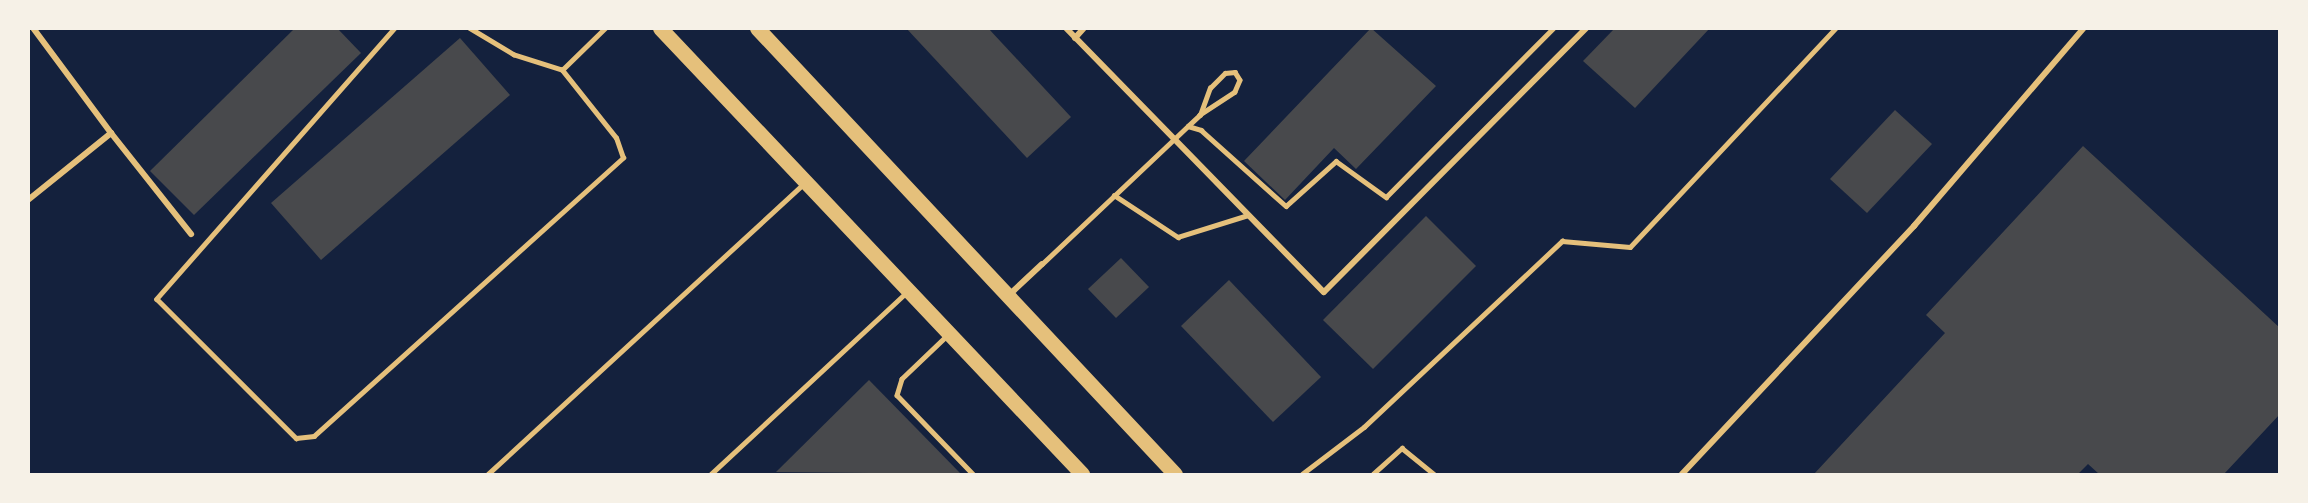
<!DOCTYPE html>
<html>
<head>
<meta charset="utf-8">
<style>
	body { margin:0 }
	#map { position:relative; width:2308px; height:503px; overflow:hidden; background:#14213d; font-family:Quicksand,sans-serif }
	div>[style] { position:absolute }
	.building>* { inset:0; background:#48494c }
	.service>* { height:4.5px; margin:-2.25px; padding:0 2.25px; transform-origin:2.25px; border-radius:2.25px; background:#e5c07b }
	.minor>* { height:6px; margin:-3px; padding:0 3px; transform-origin:3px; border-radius:3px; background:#e5c07b }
	.primary>* { height:15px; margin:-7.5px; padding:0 7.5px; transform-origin:7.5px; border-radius:7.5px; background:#e5c07b }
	span { translate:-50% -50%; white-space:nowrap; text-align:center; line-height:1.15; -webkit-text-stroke:4.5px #f6f1e7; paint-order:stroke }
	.frame { position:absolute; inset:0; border:30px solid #f6f1e7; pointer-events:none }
</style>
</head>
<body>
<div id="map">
	<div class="building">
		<div style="clip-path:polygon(295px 28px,337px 28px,361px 53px,194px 215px,150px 171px)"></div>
		<div style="clip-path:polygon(906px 28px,988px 28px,1071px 117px,1027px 158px)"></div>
		<div style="clip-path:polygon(1371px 28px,1436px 86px,1356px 169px,1334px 148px,1285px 200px,1244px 161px)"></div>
		<div style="clip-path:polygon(1615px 28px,1710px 28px,1635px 108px,1583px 61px)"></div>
		<div style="clip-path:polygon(460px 38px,510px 95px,321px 260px,271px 203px)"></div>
		<div style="clip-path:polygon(1895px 110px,1932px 144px,1867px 213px,1830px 179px)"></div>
		<div style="clip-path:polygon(2083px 146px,2280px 328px,2280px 414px,2224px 474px,2099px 474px,2088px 464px,2078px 474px,1814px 474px,1945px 333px,1926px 315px)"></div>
		<div style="clip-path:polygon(1426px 216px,1476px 266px,1373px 369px,1323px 320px)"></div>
		<div style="clip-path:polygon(1121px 258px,1149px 287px,1116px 318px,1088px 289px)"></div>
		<div style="clip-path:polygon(1229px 280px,1321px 377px,1273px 422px,1181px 326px)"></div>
		<div style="clip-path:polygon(869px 380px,961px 474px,776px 472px)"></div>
	</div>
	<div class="service">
		<div style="left:395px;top:28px;width:361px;rotate:131.3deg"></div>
		<div style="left:157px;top:299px;width:197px;rotate:45deg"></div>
		<div style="left:296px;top:438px;width:18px;rotate:-6deg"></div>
		<div style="left:314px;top:436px;width:416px;rotate:-42deg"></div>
		<div style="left:623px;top:158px;width:21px;rotate:-109deg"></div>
		<div style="left:616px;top:138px;width:87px;rotate:-128.5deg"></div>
		<div style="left:562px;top:70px;width:50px;rotate:-162.6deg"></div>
		<div style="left:514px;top:55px;width:52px;rotate:-149deg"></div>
		<div style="left:562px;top:70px;width:60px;rotate:-44.3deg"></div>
		<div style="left:1188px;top:126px;width:16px;rotate:-43deg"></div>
		<div style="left:1200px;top:115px;width:29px;rotate:-70deg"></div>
		<div style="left:1210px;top:88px;width:21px;rotate:-45deg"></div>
		<div style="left:1225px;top:73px;width:10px;rotate:-6deg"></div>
		<div style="left:1235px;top:72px;width:9px;rotate:58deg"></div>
		<div style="left:1240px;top:80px;width:13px;rotate:113deg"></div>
		<div style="left:1235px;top:92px;width:42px;rotate:146.7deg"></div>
		<div style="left:1114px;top:195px;width:77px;rotate:33.3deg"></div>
		<div style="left:1178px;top:237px;width:73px;rotate:-17.4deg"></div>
		<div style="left:1042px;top:264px;width:201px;rotate:-43.4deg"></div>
		<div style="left:1188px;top:126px;width:14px;rotate:17deg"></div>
		<div style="left:1201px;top:130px;width:114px;rotate:41.8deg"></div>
		<div style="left:1286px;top:206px;width:67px;rotate:-42deg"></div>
		<div style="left:1336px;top:161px;width:62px;rotate:35.8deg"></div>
		<div style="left:1386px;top:197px;width:238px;rotate:-45.3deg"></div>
		<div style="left:947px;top:336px;width:62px;rotate:136.3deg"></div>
		<div style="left:902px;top:379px;width:17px;rotate:107deg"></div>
		<div style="left:897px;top:395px;width:110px;rotate:46.1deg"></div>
		<div style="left:488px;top:474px;width:428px;rotate:-42.6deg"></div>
		<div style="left:711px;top:474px;width:266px;rotate:-42.9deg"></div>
		<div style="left:1302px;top:474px;width:78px;rotate:-37.2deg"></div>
		<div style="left:1364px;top:427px;width:272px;rotate:-43.2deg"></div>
		<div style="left:1562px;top:241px;width:68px;rotate:5deg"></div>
		<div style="left:1630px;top:247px;width:301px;rotate:-46.8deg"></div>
		<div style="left:1373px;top:474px;width:39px;rotate:-42deg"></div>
		<div style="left:1402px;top:448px;width:41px;rotate:39.1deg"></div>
	</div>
	<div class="minor">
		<div style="left:1066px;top:28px;width:369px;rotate:45.7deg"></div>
		<div style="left:1324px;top:292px;width:372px;rotate:-45.2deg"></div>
		<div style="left:1075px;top:38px;width:13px;rotate:-48deg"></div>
		<div style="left:111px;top:133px;width:129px;rotate:51.6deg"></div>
		<div style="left:28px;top:200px;width:107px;rotate:-38.9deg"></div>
		<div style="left:111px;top:133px;width:131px;rotate:-126.6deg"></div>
		<div style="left:1009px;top:295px;width:45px;rotate:-43.2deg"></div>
		<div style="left:1682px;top:474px;width:340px;rotate:-46.9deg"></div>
		<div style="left:1914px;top:226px;width:261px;rotate:-49.4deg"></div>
	</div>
	<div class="primary">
		<div style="left:660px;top:28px;width:614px;rotate:46.58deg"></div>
		<div style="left:757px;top:28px;width:611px;rotate:46.86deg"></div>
	</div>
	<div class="frame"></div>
</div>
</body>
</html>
